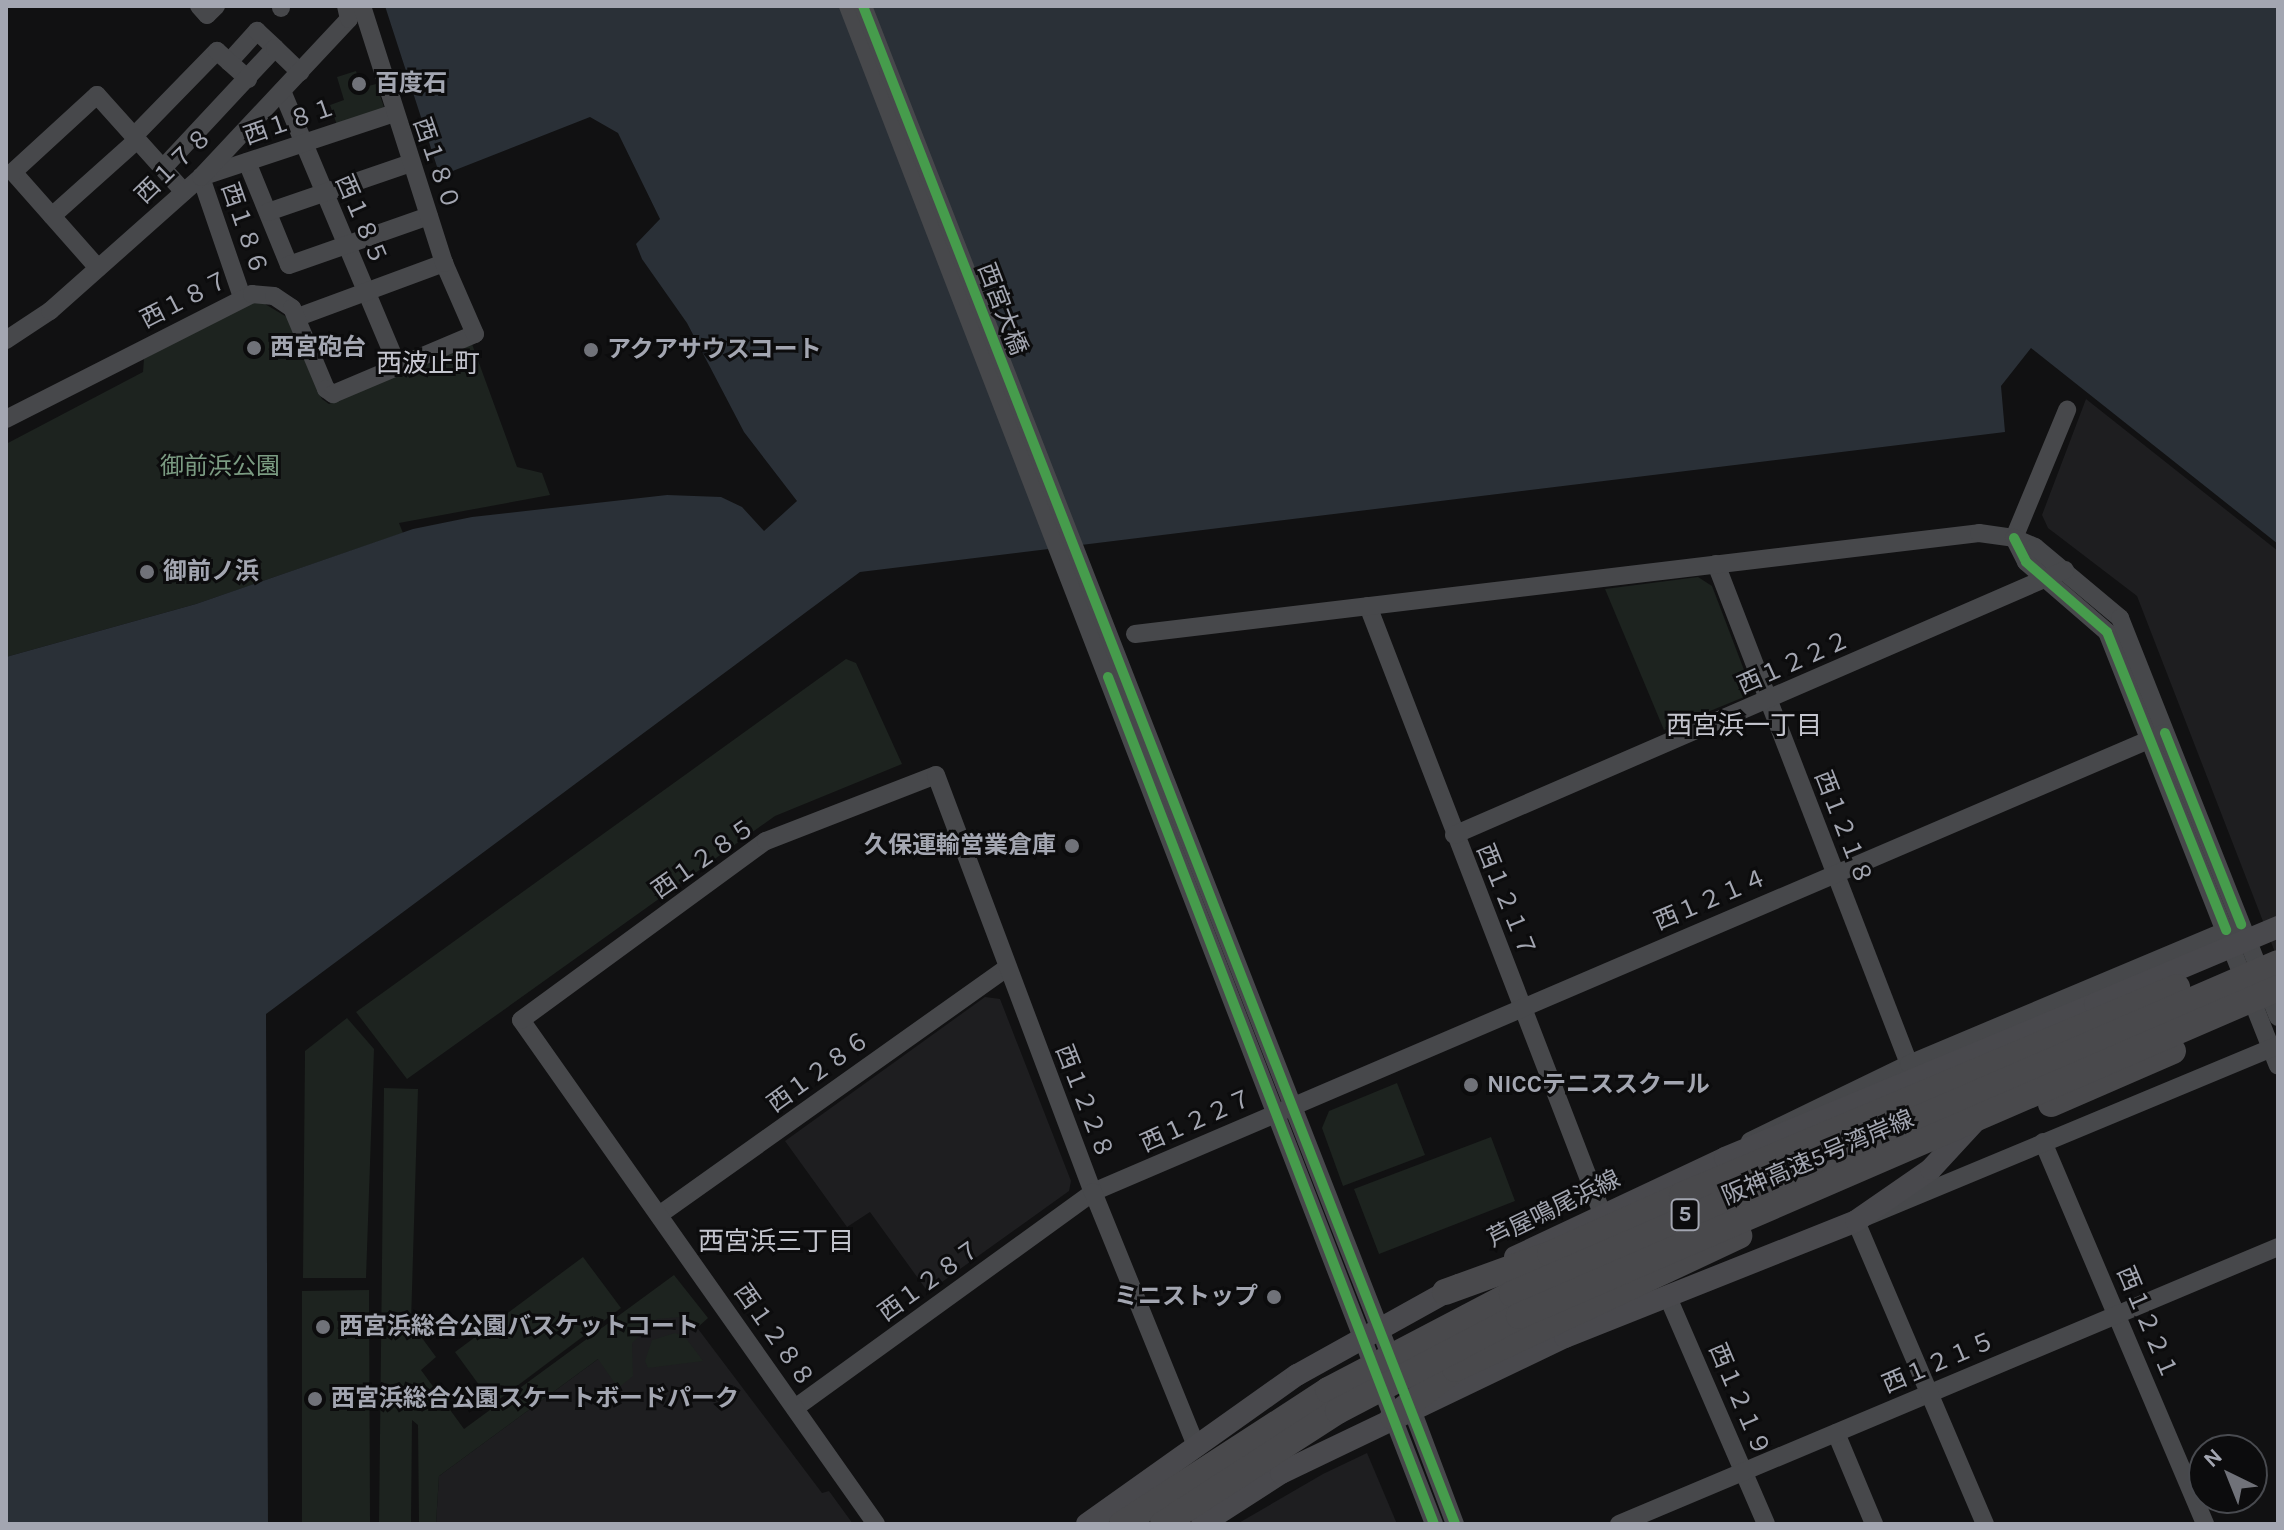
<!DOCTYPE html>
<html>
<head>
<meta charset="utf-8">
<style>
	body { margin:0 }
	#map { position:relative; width:2284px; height:1530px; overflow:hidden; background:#111112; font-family:Karla,"Noto Sans JP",sans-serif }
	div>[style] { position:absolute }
	.built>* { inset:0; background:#1e1e20 }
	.green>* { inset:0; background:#1d231f }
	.water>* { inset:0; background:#2a3037 }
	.minor>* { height:18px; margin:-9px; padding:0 9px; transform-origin:9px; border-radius:9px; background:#47484b }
	.major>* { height:22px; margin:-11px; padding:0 11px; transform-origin:11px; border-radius:11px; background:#49494d }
	.highway>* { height:26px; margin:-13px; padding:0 13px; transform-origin:13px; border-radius:13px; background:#49494c }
	.major-bridge>* { height:22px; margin:-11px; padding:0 11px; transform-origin:11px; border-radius:11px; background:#49494d }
	.highway-bridge>* { height:26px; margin:-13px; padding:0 13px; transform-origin:13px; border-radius:13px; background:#49494c }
	.cycleway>* { height:10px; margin:-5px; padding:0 5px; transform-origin:5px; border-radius:5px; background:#469c4c }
	.dots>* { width:22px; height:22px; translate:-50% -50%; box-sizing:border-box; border:4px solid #0c0c0d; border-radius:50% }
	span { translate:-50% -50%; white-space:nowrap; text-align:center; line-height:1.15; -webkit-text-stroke:6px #0c0c0d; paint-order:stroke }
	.shield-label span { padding:2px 6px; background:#0c0c0d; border:2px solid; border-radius:6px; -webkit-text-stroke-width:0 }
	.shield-label { font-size:22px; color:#a3a6b1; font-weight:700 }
	.poi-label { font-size:24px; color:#a3a6b1; font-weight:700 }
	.left { translate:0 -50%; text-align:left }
	.right { translate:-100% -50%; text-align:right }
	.street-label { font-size:24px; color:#a3a6b1 }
	.park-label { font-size:24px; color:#7b9b82 }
	.neighbourhood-label { font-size:26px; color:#c4c5ce }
	.frame { position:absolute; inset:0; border:8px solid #a3a6b1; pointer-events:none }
	.north { position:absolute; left:2188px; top:1434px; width:80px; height:80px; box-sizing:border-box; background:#0c0c0d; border:2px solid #484a4f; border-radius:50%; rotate:317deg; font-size:22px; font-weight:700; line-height:32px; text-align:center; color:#a3a6b1 }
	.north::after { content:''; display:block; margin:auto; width:28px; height:36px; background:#707279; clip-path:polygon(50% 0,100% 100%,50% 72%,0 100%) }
</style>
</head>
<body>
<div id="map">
	<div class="built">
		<div style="clip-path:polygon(2086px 399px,2278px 551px,2278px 960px,2137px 596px,2048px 528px,2042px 515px)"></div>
		<div style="clip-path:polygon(985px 997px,1000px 999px,1071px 1181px,1069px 1191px,928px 1292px,870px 1212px,847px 1227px,785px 1141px)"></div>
		<div style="clip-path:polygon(677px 1301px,822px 1493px,829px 1491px,853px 1524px,436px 1524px,439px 1476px)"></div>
		<div style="clip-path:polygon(1367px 1453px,1397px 1524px,1237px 1524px,1323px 1474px)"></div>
	</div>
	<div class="green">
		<div style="clip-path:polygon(356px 71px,361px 88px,376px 84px,385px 110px,337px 125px,330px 105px,344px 100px,337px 77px)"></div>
		<div style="clip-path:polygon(260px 301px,290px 319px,322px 399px,329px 404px,472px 344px,517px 467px,542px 473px,550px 495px,399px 523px,403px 533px,196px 604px,6px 657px,6px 444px,143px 372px,144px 359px,242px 305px)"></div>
		<div style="clip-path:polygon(1698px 577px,1712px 586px,1749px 683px,1744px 697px,1664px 730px,1605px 589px)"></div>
		<div style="clip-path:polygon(846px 659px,856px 663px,902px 764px,775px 816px,407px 1079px,356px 1012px)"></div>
		<div style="clip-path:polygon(347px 1018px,374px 1049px,366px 1278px,303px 1278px,305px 1051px)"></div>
		<div style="clip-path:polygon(1397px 1083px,1425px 1155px,1343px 1186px,1322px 1128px,1329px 1111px)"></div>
		<div style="clip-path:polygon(384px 1088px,418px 1089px,411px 1323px,436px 1357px,421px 1370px,464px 1429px,674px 1275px,708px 1318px,697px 1328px,681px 1317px,657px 1319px,632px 1343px,633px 1376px,618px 1388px,598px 1359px,439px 1476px,436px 1524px,419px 1524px,418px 1425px,412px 1420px,411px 1524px,379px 1524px)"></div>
		<div style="clip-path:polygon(1491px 1137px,1515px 1201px,1379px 1254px,1354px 1189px)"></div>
		<div style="clip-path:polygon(583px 1257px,621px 1308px,493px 1404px,455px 1352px)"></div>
		<div style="clip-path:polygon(369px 1290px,370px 1524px,302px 1524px,302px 1291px)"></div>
		<div style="clip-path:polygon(675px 1333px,685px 1337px,703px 1361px,648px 1368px,645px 1361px,652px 1340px)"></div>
	</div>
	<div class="water">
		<div style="clip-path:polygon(385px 6px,2278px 6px,2278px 544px,2031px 348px,2001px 386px,2005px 432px,860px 572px,266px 1014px,268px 1524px,6px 1524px,6px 657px,196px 604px,413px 529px,472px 517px,667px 495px,721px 497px,742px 507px,764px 531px,797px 501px,744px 432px,687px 323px,642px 259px,636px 244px,660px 219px,618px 133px,590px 117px,440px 176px)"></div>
	</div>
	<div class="minor">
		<div style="left:199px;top:6px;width:12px;rotate:48deg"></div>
		<div style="left:207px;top:15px;width:13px;rotate:-45deg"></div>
		<div style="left:281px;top:6px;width:2px;rotate:90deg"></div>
		<div style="left:848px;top:6px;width:1627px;rotate:68.89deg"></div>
		<div style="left:863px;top:6px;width:1462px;rotate:68.66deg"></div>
		<div style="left:229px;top:62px;width:42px;rotate:-47.9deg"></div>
		<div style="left:257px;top:31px;width:25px;rotate:43deg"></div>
		<div style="left:282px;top:91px;width:299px;rotate:67.2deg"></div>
		<div style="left:134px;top:136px;width:119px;rotate:-45.7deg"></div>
		<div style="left:217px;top:51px;width:42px;rotate:42.1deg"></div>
		<div style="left:247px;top:162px;width:111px;rotate:67.8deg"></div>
		<div style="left:289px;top:265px;width:148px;rotate:-19.3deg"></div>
		<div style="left:163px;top:168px;width:164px;rotate:-47deg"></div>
		<div style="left:275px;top:48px;width:35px;rotate:44deg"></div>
		<div style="left:268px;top:212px;width:151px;rotate:-18.9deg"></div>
		<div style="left:52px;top:216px;width:114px;rotate:-41.8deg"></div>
		<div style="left:98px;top:268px;width:128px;rotate:-131.5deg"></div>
		<div style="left:13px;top:172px;width:114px;rotate:-42.5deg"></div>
		<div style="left:97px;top:95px;width:130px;rotate:48.1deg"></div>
		<div style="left:242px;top:297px;width:127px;rotate:-108.9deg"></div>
		<div style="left:201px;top:177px;width:203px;rotate:-18.3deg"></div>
		<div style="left:298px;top:317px;width:156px;rotate:-20.3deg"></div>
		<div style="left:6px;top:340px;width:53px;rotate:-33.4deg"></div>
		<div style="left:50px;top:311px;width:202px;rotate:-41.6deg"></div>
		<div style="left:201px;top:177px;width:216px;rotate:-46.9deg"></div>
		<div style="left:349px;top:19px;width:13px;rotate:-103deg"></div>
		<div style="left:6px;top:419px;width:276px;rotate:-26.9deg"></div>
		<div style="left:252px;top:294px;width:22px;rotate:5deg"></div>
		<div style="left:274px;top:296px;width:22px;rotate:34deg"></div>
		<div style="left:292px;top:308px;width:88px;rotate:67.2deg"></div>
		<div style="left:326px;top:389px;width:9px;rotate:36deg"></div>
		<div style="left:333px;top:394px;width:154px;rotate:-22.9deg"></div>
		<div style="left:475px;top:334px;width:77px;rotate:-113.6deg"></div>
		<div style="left:444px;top:263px;width:270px;rotate:-107.7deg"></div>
		<div style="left:2014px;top:538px;width:27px;rotate:63deg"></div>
		<div style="left:2026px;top:562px;width:107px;rotate:40.8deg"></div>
		<div style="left:2107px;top:632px;width:466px;rotate:68.5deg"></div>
		<div style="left:2014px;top:538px;width:139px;rotate:-67.5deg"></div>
		<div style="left:1716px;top:564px;width:536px;rotate:68.89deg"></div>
		<div style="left:1368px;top:606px;width:651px;rotate:68.92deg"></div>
		<div style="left:1135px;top:634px;width:850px;rotate:-6.82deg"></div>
		<div style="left:1979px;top:533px;width:35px;rotate:8deg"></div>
		<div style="left:2014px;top:538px;width:23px;rotate:23deg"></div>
		<div style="left:2035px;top:547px;width:111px;rotate:39.9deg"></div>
		<div style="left:2120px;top:618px;width:429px;rotate:68.4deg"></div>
		<div style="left:1454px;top:835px;width:666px;rotate:-23.45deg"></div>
		<div style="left:1750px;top:1141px;width:177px;rotate:-25.8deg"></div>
		<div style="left:1909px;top:1064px;width:354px;rotate:-22.8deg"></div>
		<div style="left:2043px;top:1142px;width:415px;rotate:67deg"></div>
		<div style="left:659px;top:1215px;width:426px;rotate:-35.4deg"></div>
		<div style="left:1667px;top:1295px;width:249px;rotate:66.6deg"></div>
		<div style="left:1408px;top:1399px;width:134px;rotate:69.4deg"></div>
		<div style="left:795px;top:1408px;width:368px;rotate:-35.9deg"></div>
		<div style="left:1093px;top:1192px;width:1166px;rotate:-23.18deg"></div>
		<div style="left:1836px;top:1433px;width:99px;rotate:67.3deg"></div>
		<div style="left:876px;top:1524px;width:616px;rotate:-125.16deg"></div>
		<div style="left:521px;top:1020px;width:303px;rotate:-36.2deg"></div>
		<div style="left:766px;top:841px;width:182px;rotate:-21.2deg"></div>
		<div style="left:936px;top:775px;width:446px;rotate:69.4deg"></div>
		<div style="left:1093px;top:1192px;width:271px;rotate:67.9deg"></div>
		<div style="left:1619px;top:1524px;width:715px;rotate:-22.8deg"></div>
		<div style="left:1985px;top:1524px;width:329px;rotate:-113.1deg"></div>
		<div style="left:1856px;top:1221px;width:457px;rotate:-22.6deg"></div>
	</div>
	<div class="major">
		<div style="left:1515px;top:1257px;width:232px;rotate:-25.2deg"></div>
		<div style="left:1725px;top:1158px;width:401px;rotate:-22.6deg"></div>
		<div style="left:1087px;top:1524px;width:257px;rotate:-35.4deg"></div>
		<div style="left:1297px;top:1375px;width:185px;rotate:-29.1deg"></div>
		<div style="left:1202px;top:1524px;width:94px;rotate:-32.8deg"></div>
		<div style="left:1281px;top:1473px;width:315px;rotate:-25.6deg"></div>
		<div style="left:1565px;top:1337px;width:313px;rotate:-21.7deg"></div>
		<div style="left:1856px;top:1221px;width:91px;rotate:-34.7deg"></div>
		<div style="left:1931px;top:1169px;width:69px;rotate:-47.3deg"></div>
	</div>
	<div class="highway">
		<div style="left:1445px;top:1292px;width:112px;rotate:-19.9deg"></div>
		<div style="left:1550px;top:1254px;width:145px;rotate:-24.1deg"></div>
		<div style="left:1393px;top:1417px;width:78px;rotate:-37.7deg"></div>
		<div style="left:1455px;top:1369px;width:314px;rotate:-25.1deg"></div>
	</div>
	<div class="major-bridge">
		<div style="left:2095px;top:1004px;width:199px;rotate:-22.8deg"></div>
	</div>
	<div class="highway-bridge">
		<div style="left:2051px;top:1104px;width:133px;rotate:-23.5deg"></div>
		<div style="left:1682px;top:1195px;width:537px;rotate:-22.79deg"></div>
		<div style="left:1122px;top:1524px;width:246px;rotate:-33deg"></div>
		<div style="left:1328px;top:1390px;width:208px;rotate:-27.6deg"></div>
		<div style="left:1512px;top:1294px;width:834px;rotate:-23.37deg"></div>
		<div style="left:1163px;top:1524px;width:208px;rotate:-32.9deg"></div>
		<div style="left:1338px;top:1411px;width:204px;rotate:-27.7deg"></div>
		<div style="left:1519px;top:1316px;width:827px;rotate:-23.37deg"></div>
	</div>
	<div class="cycleway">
		<div style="left:863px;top:6px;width:1629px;rotate:68.69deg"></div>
		<div style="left:2014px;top:538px;width:27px;rotate:63deg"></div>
		<div style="left:2026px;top:562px;width:107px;rotate:40.8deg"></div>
		<div style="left:2107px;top:632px;width:321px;rotate:68.2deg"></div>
		<div style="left:1108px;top:677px;width:908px;rotate:68.95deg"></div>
		<div style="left:2165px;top:733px;width:206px;rotate:68.3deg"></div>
	</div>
	<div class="dots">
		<div style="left:359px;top:84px;background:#707279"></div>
		<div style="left:254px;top:348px;background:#707279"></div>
		<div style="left:591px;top:350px;background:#707279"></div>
		<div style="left:147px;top:572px;background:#707279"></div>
		<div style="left:1072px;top:846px;background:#707279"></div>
		<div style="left:1471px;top:1085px;background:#707279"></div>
		<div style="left:1274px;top:1297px;background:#707279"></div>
		<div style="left:323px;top:1327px;background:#707279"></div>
		<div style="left:315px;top:1399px;background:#707279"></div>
	</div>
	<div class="shield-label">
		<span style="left:1685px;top:1215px">5</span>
	</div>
	<div class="poi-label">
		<span class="left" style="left:375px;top:84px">百度石</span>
		<span class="left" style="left:270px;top:348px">西宮砲台</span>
		<span class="left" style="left:607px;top:350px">アクアサウスコート</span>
		<span class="left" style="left:163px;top:572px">御前ノ浜</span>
		<span class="right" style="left:1056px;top:846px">久保運輸営業倉庫</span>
		<span class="left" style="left:1487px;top:1085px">NICCテニススクール</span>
		<span class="right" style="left:1258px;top:1297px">ミニストップ</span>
		<span class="left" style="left:339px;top:1327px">西宮浜総合公園バスケットコート</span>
		<span class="left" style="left:331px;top:1399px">西宮浜総合公園スケートボードパーク</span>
	</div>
	<div class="street-label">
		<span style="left:290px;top:122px;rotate:-19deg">西１８１</span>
		<span style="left:436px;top:164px;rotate:71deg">西１８０</span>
		<span style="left:174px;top:166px;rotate:-44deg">西１７８</span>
		<span style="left:361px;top:220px;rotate:67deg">西１８５</span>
		<span style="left:244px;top:229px;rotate:71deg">西１８６</span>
		<span style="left:185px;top:300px;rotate:-27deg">西１８７</span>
		<span style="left:1002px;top:309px;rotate:69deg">西宮大橋</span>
		<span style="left:1794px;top:663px;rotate:-24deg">西１２２２</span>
		<span style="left:1843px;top:828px;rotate:69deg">西１２１８</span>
		<span style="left:704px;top:859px;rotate:-35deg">西１２８５</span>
		<span style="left:1711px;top:900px;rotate:-23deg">西１２１４</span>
		<span style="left:1506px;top:901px;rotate:68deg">西１２１７</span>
		<span style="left:819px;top:1072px;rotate:-36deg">西１２８６</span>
		<span style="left:1084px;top:1102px;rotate:69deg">西１２２８</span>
		<span style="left:1197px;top:1121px;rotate:-24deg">西１２２７</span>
		<span style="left:1818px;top:1158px;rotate:-23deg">阪神高速5号湾岸線</span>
		<span style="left:1554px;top:1209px;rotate:-26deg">芦屋鳴尾浜線</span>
		<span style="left:930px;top:1281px;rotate:-36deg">西１２８７</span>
		<span style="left:2147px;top:1323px;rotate:67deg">西１２２１</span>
		<span style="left:774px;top:1336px;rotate:55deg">西１２８８</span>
		<span style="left:1939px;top:1363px;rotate:-23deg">西１２１５</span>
		<span style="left:1739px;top:1400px;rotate:67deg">西１２１９</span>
	</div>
	<div class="park-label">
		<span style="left:220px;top:467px">御前浜公園</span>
	</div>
	<div class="neighbourhood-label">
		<span style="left:428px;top:364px">西波止町</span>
		<span style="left:1744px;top:726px">西宮浜一丁目</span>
		<span style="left:776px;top:1242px">西宮浜三丁目</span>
	</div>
	<div class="frame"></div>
	<div class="north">N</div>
</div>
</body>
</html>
